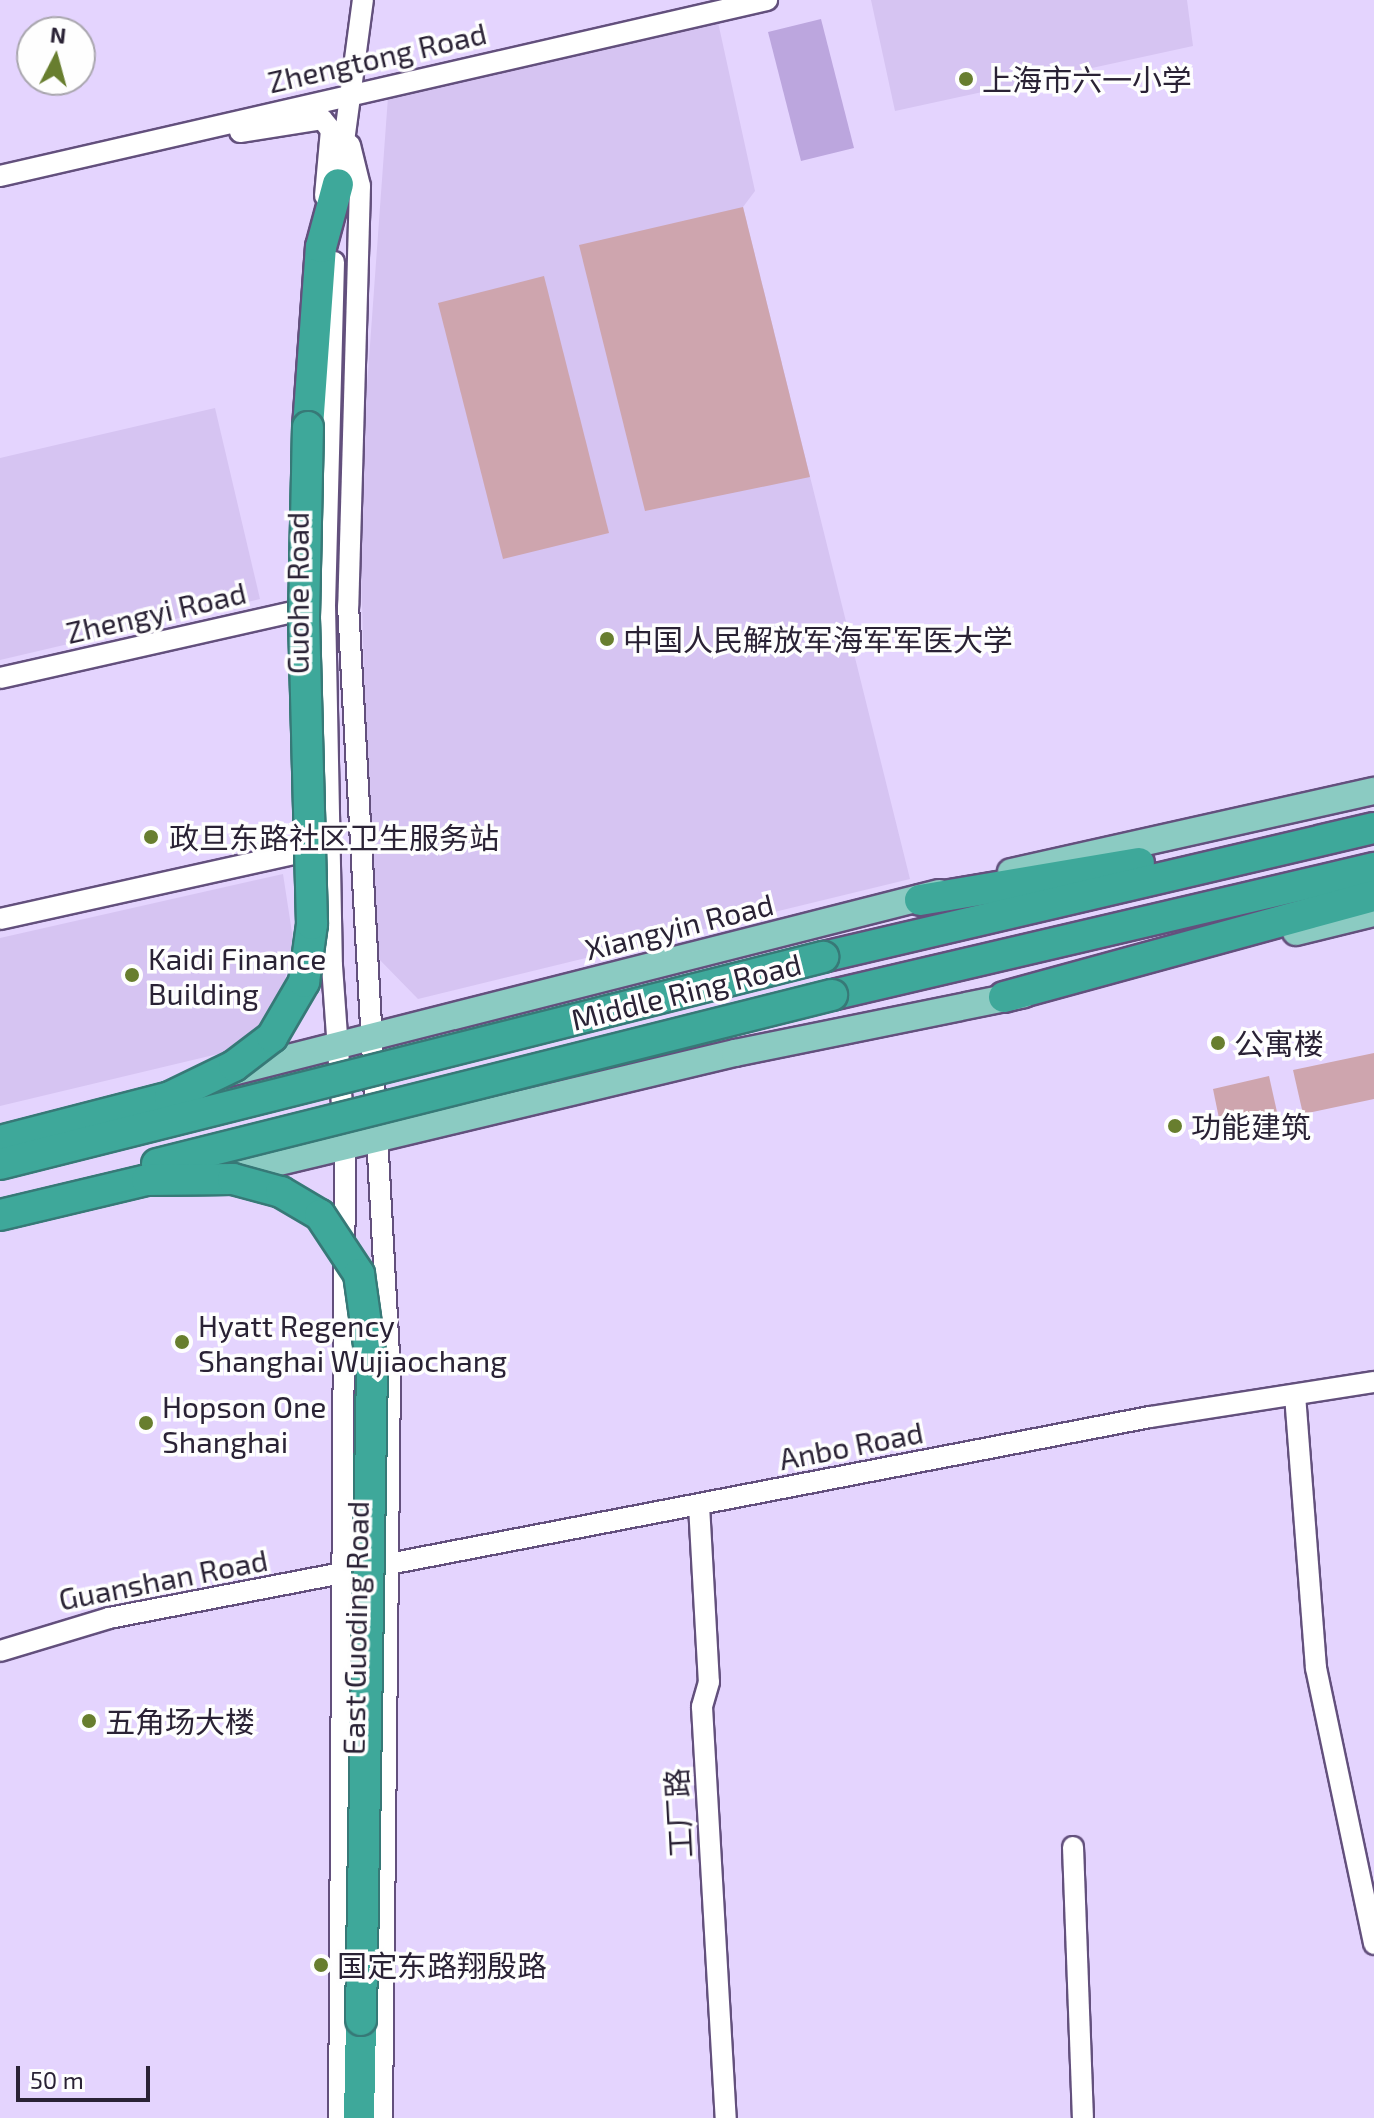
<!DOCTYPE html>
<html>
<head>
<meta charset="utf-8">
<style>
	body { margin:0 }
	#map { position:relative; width:1374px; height:2118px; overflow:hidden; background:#e4d4fe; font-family:"Exo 2","Noto Sans SC",sans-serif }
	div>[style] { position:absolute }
	.built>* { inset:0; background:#d6c4f2 }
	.green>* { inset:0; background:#cea5ae }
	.water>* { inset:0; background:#bca6de }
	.roads { filter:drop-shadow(2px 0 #63507d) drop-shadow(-2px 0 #63507d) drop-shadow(0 2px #63507d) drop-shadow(0 -2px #63507d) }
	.minor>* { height:20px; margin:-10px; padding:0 10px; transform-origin:10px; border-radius:10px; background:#fff }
	.major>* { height:26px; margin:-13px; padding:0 13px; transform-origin:13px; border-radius:13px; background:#8bcbc2 }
	.highway>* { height:30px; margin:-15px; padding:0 15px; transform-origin:15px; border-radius:15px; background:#3ea89a }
	.bridges { filter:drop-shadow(2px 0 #377977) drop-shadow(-2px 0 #377977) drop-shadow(0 2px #377977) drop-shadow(0 -2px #377977) }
	.highway-bridge>* { height:30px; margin:-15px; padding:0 15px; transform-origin:15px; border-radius:15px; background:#3ea89a }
	.dots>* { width:22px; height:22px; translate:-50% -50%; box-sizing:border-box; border:4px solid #fefefe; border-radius:50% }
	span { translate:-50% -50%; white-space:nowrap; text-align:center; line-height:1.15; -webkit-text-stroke:7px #fefefe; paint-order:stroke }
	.street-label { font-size:30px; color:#2a2235 }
	.poi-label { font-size:30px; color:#2a2235 }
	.left { translate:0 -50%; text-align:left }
	.north { position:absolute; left:16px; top:16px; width:80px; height:80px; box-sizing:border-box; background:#fefefe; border:2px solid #a9a6ae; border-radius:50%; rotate:6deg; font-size:22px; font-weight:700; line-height:32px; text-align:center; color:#2a2235 }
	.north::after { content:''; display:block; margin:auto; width:28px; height:36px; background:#687e2f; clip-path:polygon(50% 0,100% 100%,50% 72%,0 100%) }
	.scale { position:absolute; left:16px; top:2066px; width:134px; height:36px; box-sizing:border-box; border:4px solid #2a2235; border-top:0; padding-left:10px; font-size:24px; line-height:28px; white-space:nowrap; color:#2a2235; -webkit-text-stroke:6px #fefefe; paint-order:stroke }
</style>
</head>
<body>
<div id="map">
	<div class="built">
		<div style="clip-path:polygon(871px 0,1187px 0,1193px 46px,895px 111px)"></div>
		<div style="clip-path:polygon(716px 13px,755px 191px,743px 207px,910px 879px,418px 999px,377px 957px,367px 781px,359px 497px,389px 83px)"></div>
		<div style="clip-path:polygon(215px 408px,260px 599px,0 660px,0 458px)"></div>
		<div style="clip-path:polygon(283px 874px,293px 939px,279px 1010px,243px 1048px,0 1106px,0 938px)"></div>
	</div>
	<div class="green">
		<div style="clip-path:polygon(743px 207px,810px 477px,645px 511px,579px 245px)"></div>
		<div style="clip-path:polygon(544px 276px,609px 533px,503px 559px,438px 303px)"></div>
		<div style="clip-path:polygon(1374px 1053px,1374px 1099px,1303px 1114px,1293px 1070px)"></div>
		<div style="clip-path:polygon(1269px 1076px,1279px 1121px,1222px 1133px,1213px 1089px)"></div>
	</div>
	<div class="water">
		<div style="clip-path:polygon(821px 19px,854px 148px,801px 161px,768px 32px)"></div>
	</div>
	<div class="roads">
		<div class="minor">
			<div style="left:240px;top:132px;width:83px;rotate:-9deg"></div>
			<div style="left:322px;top:119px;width:14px;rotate:51deg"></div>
			<div style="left:331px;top:130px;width:66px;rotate:95.2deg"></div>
			<div style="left:350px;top:145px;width:42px;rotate:76.3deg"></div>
			<div style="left:360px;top:186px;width:419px;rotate:91.6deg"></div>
			<div style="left:348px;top:605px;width:770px;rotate:86.87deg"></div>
			<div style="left:390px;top:1374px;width:744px;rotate:90.62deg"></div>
			<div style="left:0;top:176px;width:787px;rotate:-12.92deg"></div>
			<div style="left:337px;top:194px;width:196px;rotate:-82.4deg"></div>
			<div style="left:334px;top:262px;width:343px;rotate:91.5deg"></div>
			<div style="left:325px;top:605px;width:361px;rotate:88.9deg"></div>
			<div style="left:332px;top:966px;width:181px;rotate:85.9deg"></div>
			<div style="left:345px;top:1147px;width:971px;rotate:90.35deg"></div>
			<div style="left:0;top:678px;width:324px;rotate:-12.7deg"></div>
			<div style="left:0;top:919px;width:329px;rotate:-12.5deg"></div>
			<div style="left:1295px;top:1395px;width:274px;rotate:85.6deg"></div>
			<div style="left:1316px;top:1668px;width:282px;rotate:78.1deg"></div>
			<div style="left:699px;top:1505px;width:177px;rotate:86.8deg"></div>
			<div style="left:709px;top:1682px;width:26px;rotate:106deg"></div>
			<div style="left:702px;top:1707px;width:412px;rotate:86.7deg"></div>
			<div style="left:0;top:1651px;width:114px;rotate:-16.8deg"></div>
			<div style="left:109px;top:1618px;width:1060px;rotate:-10.93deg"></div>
			<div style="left:1150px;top:1417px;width:227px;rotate:-8.9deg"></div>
			<div style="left:1073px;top:1847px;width:271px;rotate:87.9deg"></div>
		</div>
		<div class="major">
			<div style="left:1011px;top:872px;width:372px;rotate:-12.6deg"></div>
			<div style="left:1296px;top:932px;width:80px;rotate:-13.7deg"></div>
			<div style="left:225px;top:1074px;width:737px;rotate:-14.22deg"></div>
			<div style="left:216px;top:1177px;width:534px;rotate:-13.44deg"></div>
			<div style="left:735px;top:1053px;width:295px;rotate:-11.5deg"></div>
		</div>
		<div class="highway">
			<div style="left:308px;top:427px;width:180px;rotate:-85.9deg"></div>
			<div style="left:321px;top:247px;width:65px;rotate:-74.9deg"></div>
			<div style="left:920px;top:900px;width:222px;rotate:-9.6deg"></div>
			<div style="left:823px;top:957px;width:566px;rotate:-13.18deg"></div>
			<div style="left:832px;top:995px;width:557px;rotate:-13.19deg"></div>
			<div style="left:1004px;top:997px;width:384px;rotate:-15.3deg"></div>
			<div style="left:359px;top:2118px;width:98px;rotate:-88.8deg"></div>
		</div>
	</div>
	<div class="bridges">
		<div class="highway-bridge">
			<div style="left:0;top:1141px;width:176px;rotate:-14.5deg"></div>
			<div style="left:170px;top:1097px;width:71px;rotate:-25.8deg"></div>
			<div style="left:234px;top:1066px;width:48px;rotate:-37.3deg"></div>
			<div style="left:272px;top:1037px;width:64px;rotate:-59.8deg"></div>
			<div style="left:304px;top:982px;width:59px;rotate:-82.1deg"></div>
			<div style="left:312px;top:924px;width:307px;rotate:-91.5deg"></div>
			<div style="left:304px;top:617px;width:190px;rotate:-88.8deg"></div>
			<div style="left:0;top:1164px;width:849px;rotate:-14.12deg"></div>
			<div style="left:157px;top:1164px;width:696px;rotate:-14.06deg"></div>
			<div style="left:0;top:1215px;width:151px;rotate:-13.4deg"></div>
			<div style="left:147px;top:1180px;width:86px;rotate:-0.7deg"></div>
			<div style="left:233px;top:1179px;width:50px;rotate:15.2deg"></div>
			<div style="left:281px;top:1192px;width:45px;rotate:30.5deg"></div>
			<div style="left:320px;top:1215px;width:71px;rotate:56.5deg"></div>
			<div style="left:359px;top:1274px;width:94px;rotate:82deg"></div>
			<div style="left:372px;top:1367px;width:653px;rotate:90.97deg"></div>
		</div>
	</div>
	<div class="dots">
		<div style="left:966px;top:79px;background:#687e2f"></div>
		<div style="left:607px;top:639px;background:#687e2f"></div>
		<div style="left:151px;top:837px;background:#687e2f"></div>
		<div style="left:132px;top:975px;background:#687e2f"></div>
		<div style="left:1218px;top:1043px;background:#687e2f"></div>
		<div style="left:1175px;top:1126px;background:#687e2f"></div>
		<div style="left:182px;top:1342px;background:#687e2f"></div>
		<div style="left:146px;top:1423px;background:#687e2f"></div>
		<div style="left:89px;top:1721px;background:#687e2f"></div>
		<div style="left:321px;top:1965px;background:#687e2f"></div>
	</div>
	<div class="street-label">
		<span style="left:377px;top:57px;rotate:-13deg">Zhengtong Road</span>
		<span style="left:297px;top:593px;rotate:-90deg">Guohe Road</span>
		<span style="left:156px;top:612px;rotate:-13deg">Zhengyi Road</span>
		<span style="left:679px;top:926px;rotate:-14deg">Xiangyin Road</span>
		<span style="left:686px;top:991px;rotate:-14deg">Middle Ring Road</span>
		<span style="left:851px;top:1445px;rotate:-11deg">Anbo Road</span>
		<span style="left:163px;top:1579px;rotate:-11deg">Guanshan Road</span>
		<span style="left:355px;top:1628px;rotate:-89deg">East Guoding Road</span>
		<span style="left:678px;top:1813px;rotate:-93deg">工厂路</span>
	</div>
	<div class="poi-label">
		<span class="left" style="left:982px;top:79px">上海市六一小学</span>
		<span class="left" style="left:623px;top:639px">中国人民解放军海军军医大学</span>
		<span class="left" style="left:169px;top:837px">政旦东路社区卫生服务站</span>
		<span class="left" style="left:148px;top:975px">Kaidi Finance<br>Building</span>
		<span class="left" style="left:1234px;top:1043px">公寓楼</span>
		<span class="left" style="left:1191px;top:1126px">功能建筑</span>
		<span class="left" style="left:198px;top:1342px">Hyatt Regency<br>Shanghai Wujiaochang</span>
		<span class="left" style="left:162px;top:1423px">Hopson One<br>Shanghai</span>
		<span class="left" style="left:105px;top:1721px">五角场大楼</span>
		<span class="left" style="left:337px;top:1965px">国定东路翔殷路</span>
	</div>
	<div class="north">N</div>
	<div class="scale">50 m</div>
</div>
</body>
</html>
